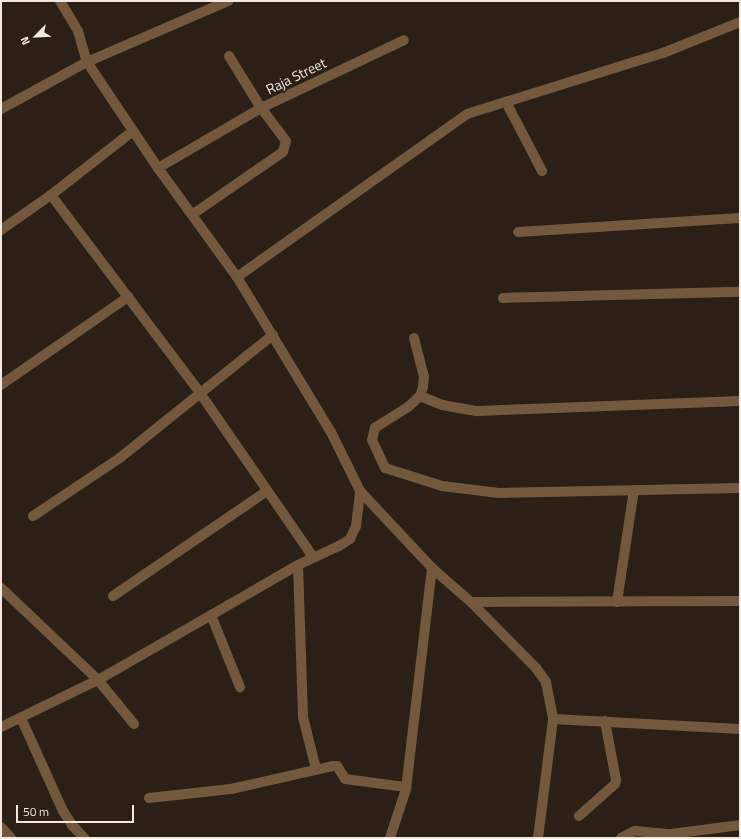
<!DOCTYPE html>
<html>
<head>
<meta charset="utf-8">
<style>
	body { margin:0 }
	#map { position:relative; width:741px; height:839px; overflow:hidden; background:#2b2016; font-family:"Titillium Web",sans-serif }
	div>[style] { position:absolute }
	.minor>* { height:10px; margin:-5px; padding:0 5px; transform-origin:5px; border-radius:5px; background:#73583e }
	span { translate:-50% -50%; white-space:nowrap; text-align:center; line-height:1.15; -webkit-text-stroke:4px #2b2016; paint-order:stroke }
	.street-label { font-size:14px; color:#f0e8e1 }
	.frame { position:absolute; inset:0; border:2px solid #f0e8e1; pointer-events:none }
	.north { position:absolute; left:16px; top:16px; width:40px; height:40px; -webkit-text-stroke:3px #2b2016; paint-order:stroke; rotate:246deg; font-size:11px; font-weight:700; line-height:16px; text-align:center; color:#f0e8e1 }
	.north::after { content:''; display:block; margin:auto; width:14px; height:18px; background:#f0e8e1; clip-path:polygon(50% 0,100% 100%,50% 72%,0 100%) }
	.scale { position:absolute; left:16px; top:805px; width:118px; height:18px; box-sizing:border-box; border:2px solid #f0e8e1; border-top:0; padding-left:5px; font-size:12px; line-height:14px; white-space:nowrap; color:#f0e8e1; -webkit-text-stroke:3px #2b2016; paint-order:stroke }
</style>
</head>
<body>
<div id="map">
	<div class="minor">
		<div style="left:60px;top:1px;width:35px;rotate:59deg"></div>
		<div style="left:78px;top:31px;width:32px;rotate:74deg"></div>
		<div style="left:87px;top:62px;width:128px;rotate:56.2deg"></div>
		<div style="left:158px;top:168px;width:135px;rotate:54.1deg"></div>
		<div style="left:237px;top:277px;width:181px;rotate:58.8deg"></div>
		<div style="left:331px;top:432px;width:66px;rotate:63.8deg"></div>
		<div style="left:360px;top:491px;width:105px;rotate:46.9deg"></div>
		<div style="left:432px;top:568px;width:52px;rotate:41.1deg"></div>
		<div style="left:471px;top:602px;width:93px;rotate:45.4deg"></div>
		<div style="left:536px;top:668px;width:17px;rotate:54deg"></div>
		<div style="left:546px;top:682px;width:38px;rotate:79deg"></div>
		<div style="left:506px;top:102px;width:78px;rotate:62.4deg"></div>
		<div style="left:1px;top:109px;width:98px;rotate:-28.7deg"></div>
		<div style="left:87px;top:62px;width:154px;rotate:-23.4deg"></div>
		<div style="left:158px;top:168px;width:119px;rotate:-30.2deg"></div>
		<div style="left:261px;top:108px;width:61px;rotate:-121.6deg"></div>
		<div style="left:51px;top:195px;width:248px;rotate:53deg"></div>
		<div style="left:200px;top:393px;width:199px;rotate:55.4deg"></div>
		<div style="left:193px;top:214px;width:109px;rotate:-34.6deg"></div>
		<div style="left:283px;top:152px;width:11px;rotate:-75deg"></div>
		<div style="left:286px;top:141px;width:41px;rotate:-127.1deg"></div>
		<div style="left:261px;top:108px;width:158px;rotate:-25.4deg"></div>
		<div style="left:1px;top:230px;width:61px;rotate:-35deg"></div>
		<div style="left:51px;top:195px;width:104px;rotate:-38deg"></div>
		<div style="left:518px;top:232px;width:222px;rotate:-3.6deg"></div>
		<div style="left:237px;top:277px;width:282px;rotate:-35.3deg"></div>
		<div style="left:467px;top:114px;width:205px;rotate:-17.3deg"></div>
		<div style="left:663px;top:53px;width:83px;rotate:-21.9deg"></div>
		<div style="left:503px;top:298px;width:237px;rotate:-1.5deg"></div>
		<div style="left:414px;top:338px;width:40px;rotate:75.6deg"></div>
		<div style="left:424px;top:377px;width:10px;rotate:96deg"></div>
		<div style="left:423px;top:387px;width:9px;rotate:108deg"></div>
		<div style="left:420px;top:396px;width:16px;rotate:137deg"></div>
		<div style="left:408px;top:407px;width:39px;rotate:148deg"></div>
		<div style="left:375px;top:428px;width:12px;rotate:104deg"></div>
		<div style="left:372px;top:440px;width:31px;rotate:65deg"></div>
		<div style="left:385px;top:468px;width:60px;rotate:17.5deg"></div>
		<div style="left:442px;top:486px;width:57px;rotate:7deg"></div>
		<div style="left:499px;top:493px;width:241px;rotate:-1.2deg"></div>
		<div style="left:1px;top:385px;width:155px;rotate:-34.7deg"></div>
		<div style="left:420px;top:396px;width:24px;rotate:22deg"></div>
		<div style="left:442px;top:405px;width:36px;rotate:10deg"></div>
		<div style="left:477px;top:411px;width:263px;rotate:-2.2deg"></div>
		<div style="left:33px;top:516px;width:106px;rotate:-33.8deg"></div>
		<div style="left:121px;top:457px;width:195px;rotate:-38.8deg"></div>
		<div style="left:298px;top:565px;width:152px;rotate:88.1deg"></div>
		<div style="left:303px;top:717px;width:54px;rotate:76deg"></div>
		<div style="left:1px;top:588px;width:134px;rotate:43.5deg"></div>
		<div style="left:98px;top:680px;width:57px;rotate:50.7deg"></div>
		<div style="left:113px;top:596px;width:186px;rotate:-34.3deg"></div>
		<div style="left:471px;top:602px;width:269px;rotate:-0.2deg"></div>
		<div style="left:617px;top:602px;width:113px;rotate:-81.4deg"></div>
		<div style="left:211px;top:615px;width:78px;rotate:68.1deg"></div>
		<div style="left:21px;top:718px;width:102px;rotate:65.7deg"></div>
		<div style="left:63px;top:811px;width:17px;rotate:57deg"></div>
		<div style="left:72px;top:825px;width:18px;rotate:47deg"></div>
		<div style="left:1px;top:727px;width:108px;rotate:-25.9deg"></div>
		<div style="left:98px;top:680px;width:231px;rotate:-29.9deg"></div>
		<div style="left:298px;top:565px;width:45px;rotate:-24.9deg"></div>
		<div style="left:339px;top:546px;width:13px;rotate:-32deg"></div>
		<div style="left:350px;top:539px;width:14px;rotate:-65deg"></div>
		<div style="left:356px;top:526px;width:35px;rotate:-83deg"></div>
		<div style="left:149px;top:798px;width:82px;rotate:-6.3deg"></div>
		<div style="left:231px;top:789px;width:105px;rotate:-12.7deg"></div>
		<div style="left:333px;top:766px;width:4px"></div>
		<div style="left:337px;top:766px;width:15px;rotate:58deg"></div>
		<div style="left:345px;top:779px;width:62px;rotate:7.5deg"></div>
		<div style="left:579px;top:816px;width:48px;rotate:-41.6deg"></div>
		<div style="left:615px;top:784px;width:4px;rotate:-76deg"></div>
		<div style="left:616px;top:780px;width:60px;rotate:-100.6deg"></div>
		<div style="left:1px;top:827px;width:15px;rotate:48deg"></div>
		<div style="left:390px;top:838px;width:52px;rotate:-71.9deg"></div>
		<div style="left:406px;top:789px;width:223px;rotate:-83.3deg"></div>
		<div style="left:538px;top:838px;width:120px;rotate:-82.8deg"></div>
		<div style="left:553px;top:719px;width:187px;rotate:3.1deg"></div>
		<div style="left:621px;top:838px;width:16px;rotate:-27deg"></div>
		<div style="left:635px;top:831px;width:36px;rotate:5deg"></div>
		<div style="left:671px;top:834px;width:70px;rotate:-7.4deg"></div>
	</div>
	<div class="street-label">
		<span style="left:296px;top:76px;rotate:-26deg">Raja Street</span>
	</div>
	<div class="frame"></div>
	<div class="north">N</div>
	<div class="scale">50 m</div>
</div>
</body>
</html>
